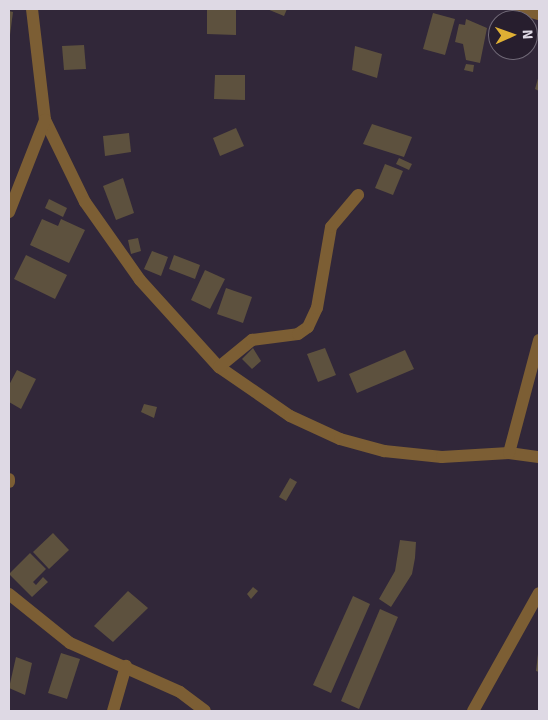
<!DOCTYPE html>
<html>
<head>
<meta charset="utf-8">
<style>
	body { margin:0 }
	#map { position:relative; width:548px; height:720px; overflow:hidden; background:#312739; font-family:Signika,sans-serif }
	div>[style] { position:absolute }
	.building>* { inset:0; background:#5d513e }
	.minor>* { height:12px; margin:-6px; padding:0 6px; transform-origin:6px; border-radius:6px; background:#7c5e34 }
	span { translate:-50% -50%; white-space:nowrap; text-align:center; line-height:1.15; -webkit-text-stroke:4px #271e2e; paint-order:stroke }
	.frame { position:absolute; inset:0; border:10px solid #ded9e4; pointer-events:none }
	.north { position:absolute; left:488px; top:10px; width:50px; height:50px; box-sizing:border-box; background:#271e2e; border:1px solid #706977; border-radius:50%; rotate:88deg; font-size:14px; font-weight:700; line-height:20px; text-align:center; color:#ded9e4 }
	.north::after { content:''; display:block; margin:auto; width:18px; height:22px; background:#dfb034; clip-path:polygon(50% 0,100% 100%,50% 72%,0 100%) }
</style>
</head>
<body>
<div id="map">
	<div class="building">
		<div style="clip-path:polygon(207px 9px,236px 9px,236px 35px,207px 34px)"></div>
		<div style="clip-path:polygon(267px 9px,287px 9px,284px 16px)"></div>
		<div style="clip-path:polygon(9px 11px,13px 12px,10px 35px,9px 35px)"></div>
		<div style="clip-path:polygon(433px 13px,455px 19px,445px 55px,423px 49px)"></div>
		<div style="clip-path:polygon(466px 19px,487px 28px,480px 63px,466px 60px,463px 44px,455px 42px,459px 24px,465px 25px)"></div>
		<div style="clip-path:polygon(84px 45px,86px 69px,64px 70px,62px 46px)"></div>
		<div style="clip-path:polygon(355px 46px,382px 54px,377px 78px,352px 70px)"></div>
		<div style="clip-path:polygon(466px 64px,474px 65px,473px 72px,464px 70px)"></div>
		<div style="clip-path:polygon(215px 75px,245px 75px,245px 100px,214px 99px)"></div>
		<div style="clip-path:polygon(539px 75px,539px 91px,535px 89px)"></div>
		<div style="clip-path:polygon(372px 124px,412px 137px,404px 157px,363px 144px)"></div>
		<div style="clip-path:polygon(236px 128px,244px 146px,220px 156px,213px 138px)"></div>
		<div style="clip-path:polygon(129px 133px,131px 152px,105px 156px,103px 136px)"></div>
		<div style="clip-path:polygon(399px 158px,412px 164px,409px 170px,396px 164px)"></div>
		<div style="clip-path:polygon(385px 164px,403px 171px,393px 195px,375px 188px)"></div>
		<div style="clip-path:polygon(123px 178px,134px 213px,116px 220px,103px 186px)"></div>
		<div style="clip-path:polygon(49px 199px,67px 208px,63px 217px,45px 208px)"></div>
		<div style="clip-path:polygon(42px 219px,58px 226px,61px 219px,85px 230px,69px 263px,30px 245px)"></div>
		<div style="clip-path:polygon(138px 238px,141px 251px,131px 254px,128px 240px)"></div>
		<div style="clip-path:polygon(152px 251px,168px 257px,161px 276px,144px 269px)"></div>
		<div style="clip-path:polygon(26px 255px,67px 275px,55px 299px,14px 279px)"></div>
		<div style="clip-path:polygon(174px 255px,200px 265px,195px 279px,169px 269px)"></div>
		<div style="clip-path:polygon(205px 270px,225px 279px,210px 309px,191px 300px)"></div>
		<div style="clip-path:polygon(226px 288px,252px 297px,243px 323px,217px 314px)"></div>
		<div style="clip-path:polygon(253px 348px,261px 361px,252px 369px,242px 359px)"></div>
		<div style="clip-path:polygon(325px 348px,336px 375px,318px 382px,307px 354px)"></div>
		<div style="clip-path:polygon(405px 350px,414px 369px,357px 393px,349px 374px)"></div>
		<div style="clip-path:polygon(17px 370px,36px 379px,21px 409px,9px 402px,9px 385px)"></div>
		<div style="clip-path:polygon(144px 404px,157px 407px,154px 418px,141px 412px)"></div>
		<div style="clip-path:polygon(290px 478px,297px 482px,286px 501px,279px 497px)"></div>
		<div style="clip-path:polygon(53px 533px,69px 550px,49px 569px,33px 552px)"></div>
		<div style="clip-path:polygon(400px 540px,416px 542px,415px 558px,412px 574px,391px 607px,379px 599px,395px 571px)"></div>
		<div style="clip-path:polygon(30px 553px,46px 569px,33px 582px,36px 585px,43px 577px,48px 582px,32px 597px,9px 574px)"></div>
		<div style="clip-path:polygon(253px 587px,258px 591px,251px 599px,247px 594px)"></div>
		<div style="clip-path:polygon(128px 591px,148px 608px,113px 642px,94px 626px)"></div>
		<div style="clip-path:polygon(353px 596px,370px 604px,331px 693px,313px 685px)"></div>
		<div style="clip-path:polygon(380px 609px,398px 617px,359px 709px,341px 701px)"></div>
		<div style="clip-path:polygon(61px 653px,80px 659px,67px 699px,48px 693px)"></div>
		<div style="clip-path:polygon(538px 654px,539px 655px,539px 672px,536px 671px)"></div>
		<div style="clip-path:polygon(16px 657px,32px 663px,25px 695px,9px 688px)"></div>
	</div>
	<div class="minor">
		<div style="left:32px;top:9px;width:112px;rotate:83.3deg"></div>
		<div style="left:45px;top:120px;width:91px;rotate:64deg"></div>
		<div style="left:85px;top:202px;width:95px;rotate:54.8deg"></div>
		<div style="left:140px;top:280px;width:118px;rotate:47.8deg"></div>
		<div style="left:219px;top:367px;width:86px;rotate:34.6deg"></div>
		<div style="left:290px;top:416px;width:55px;rotate:24.7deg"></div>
		<div style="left:340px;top:439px;width:46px;rotate:15.3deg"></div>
		<div style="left:384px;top:451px;width:58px;rotate:5.9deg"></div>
		<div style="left:442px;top:457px;width:67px;rotate:-3.4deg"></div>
		<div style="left:509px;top:453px;width:30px;rotate:8deg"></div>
		<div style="left:520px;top:9px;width:20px;rotate:15deg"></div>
		<div style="left:9px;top:212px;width:99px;rotate:-68.6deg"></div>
		<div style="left:219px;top:367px;width:43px;rotate:-39.3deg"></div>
		<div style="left:252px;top:340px;width:46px;rotate:-7.4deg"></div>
		<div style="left:298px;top:334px;width:12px;rotate:-35deg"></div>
		<div style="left:308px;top:327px;width:21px;rotate:-65deg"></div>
		<div style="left:317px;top:308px;width:82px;rotate:-80.2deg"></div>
		<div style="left:331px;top:227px;width:42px;rotate:-49.8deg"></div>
		<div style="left:509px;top:453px;width:117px;rotate:-75.1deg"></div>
		<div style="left:9px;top:479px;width:3px;rotate:90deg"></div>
		<div style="left:9px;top:594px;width:78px;rotate:38.8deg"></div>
		<div style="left:70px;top:643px;width:120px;rotate:24deg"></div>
		<div style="left:180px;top:692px;width:31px;rotate:37deg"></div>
		<div style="left:113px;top:711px;width:47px;rotate:-73.9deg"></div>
		<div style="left:473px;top:711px;width:135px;rotate:-60.8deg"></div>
	</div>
	<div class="frame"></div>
	<div class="north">N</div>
</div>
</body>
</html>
